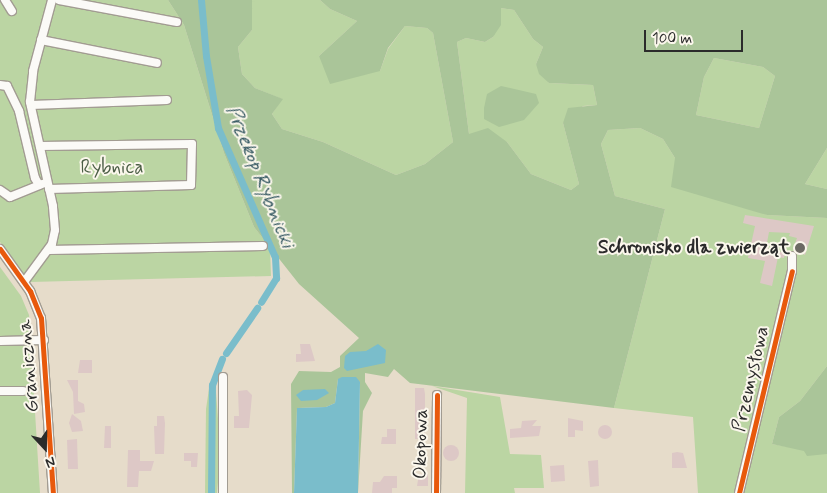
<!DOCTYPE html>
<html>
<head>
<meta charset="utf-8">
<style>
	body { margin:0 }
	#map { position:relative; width:827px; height:493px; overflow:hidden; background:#e6dcca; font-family:Mynerve,sans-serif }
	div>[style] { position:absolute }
	.green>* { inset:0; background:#bbd5a3 }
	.forest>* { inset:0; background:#aac599 }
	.water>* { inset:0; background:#7abdcb }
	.canal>* { height:7px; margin:-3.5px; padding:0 3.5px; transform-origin:3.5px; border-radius:3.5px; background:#7abdcb }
	.building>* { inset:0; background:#ddc8c6 }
	.round { border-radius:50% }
	.roads { filter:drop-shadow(1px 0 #a29c92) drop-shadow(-1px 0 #a29c92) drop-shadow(0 1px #a29c92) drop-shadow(0 -1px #a29c92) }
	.minor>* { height:8px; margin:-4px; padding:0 4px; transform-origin:4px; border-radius:4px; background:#fbfaf7 }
	.cycleway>* { height:5px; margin:-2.5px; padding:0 2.5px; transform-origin:2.5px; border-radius:2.5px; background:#e8590c }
	.dots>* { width:14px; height:14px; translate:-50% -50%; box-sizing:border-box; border:2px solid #fbf7ec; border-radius:50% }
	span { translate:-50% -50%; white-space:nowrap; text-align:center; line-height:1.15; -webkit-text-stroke:4px #fbf7ec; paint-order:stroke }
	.park-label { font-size:19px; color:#4b5d45 }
	.poi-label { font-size:19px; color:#2b2b2b; font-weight:700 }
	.right { translate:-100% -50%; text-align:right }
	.street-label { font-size:19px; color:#2b2b2b }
	.water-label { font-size:20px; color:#375a63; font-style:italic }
	.north { position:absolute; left:20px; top:423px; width:50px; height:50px; -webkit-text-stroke:4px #fbf7ec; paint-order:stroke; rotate:159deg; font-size:14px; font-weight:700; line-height:20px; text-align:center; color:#2b2b2b }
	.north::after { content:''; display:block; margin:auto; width:18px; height:22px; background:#2b2b2b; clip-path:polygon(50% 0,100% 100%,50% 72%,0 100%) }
	.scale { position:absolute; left:644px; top:30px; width:99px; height:22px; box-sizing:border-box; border:2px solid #2b2b2b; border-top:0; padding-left:6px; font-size:15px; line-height:18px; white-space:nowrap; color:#2b2b2b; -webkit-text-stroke:4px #fbf7ec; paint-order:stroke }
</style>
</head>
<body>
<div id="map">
	<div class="green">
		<div style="clip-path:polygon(0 0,168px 0,184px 25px,224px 153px,254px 227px,270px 247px,271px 276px,30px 282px,0 242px)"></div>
		<div style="clip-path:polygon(252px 0,320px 0,330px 9px,357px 21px,319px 56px,380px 71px,388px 49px,405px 26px,427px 28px,433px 33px,453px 142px,425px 164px,396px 175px,323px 142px,282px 129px,272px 114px,282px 99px,255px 88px,242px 74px,238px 47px,252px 30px)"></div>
		<div style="clip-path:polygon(501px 8px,514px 10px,533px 39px,543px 47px,536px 64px,549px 83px,593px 85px,597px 105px,583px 106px,563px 123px,579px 184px,571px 190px,531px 174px,507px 142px,469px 134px,457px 42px,466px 38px,485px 42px,493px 37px)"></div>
		<div style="clip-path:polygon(714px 58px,763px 67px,775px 76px,759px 128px,696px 115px,704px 77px)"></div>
		<div style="clip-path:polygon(640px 128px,663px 139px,675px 158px,767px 215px,827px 218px,827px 366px,800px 401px,779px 417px,772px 444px,827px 454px,827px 493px,743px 493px,754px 440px,748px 439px,734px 493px,698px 493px,693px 417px,614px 408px,665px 209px,615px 196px,601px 144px,608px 130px)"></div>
		<div style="clip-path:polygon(827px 148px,827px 189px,805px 184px)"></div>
		<div style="clip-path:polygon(0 267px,21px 296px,29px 315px,40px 493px,0 493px)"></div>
		<div style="clip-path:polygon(215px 380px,220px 444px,218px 482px,217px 493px,205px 493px,206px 409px,210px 382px)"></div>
		<div style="clip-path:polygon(432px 386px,500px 397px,510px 454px,541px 455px,544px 488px,514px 488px,515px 493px,465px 493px,467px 398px)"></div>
	</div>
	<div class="forest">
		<div style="clip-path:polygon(evenodd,168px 0,252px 0,252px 30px,238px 47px,242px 74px,255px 88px,283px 99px,272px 114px,282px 129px,323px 142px,396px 175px,425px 164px,453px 142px,433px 33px,427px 28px,405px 26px,388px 48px,380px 71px,330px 84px,319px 56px,357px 21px,330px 9px,320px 0,827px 0,827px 148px,805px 184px,827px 189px,827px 218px,767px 215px,671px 187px,675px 158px,663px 139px,640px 128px,608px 130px,601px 144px,615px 196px,665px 209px,614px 408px,410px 383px,394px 369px,388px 377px,365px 373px,365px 382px,372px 393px,363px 411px,358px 493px,360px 382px,338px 379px,335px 403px,326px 407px,297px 408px,294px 493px,292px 493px,291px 384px,299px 371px,331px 372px,340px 367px,340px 356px,359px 338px,299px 284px,254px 227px,224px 153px,184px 25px,168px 0,501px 8px,514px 10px,533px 39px,543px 47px,536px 64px,539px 74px,549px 83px,593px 85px,597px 105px,568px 108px,563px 123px,579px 184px,571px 190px,531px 174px,507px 142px,488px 128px,469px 134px,457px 42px,466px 38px,485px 42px,493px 37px,501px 25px,501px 8px,168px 0,714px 58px,763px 67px,775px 76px,759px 128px,696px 115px,704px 77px,714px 58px)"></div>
		<div style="clip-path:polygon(501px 86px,536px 94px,539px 103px,524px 120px,499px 127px,484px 119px,484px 108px,487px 94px)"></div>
		<div style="clip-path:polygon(827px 366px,827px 454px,807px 456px,804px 451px,772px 444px,779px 417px,800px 401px)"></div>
	</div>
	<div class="water">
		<div style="clip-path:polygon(378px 344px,386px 350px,385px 363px,347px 371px,344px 368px,345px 356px,350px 352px,366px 351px)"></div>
		<div style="clip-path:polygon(342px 377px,356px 377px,360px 382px,358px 493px,294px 493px,297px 408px,326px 407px,335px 403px,338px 379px)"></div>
		<div style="clip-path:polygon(325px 389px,329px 393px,317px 400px,301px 401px,296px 395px,303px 390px)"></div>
	</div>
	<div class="canal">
		<div style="left:201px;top:0;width:56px;rotate:84.9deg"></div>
		<div style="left:206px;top:56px;width:73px;rotate:80.5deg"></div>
		<div style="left:218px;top:128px;width:141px;rotate:66.2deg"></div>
		<div style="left:275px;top:257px;width:21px;rotate:87deg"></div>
		<div style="left:276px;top:278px;width:28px;rotate:122deg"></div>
		<div style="left:226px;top:353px;width:55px;rotate:-55.4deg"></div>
		<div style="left:211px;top:493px;width:108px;rotate:-89.5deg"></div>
		<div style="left:212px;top:385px;width:28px;rotate:-69deg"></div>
	</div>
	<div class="building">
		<div style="clip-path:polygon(745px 215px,814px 226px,805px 255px,793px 249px,797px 238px,789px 236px,790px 233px,769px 232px,766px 248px,785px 253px,784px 258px,778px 257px,772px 286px,760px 283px,765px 261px,748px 258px,755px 226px,743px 223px)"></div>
		<div style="clip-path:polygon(300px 344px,310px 344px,315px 361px,296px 362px,296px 354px,301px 354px)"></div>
		<div style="clip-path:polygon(80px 360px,92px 360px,92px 373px,78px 373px)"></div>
		<div style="clip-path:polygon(67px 380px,78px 380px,78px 401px,84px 404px,85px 412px,74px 414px,73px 392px)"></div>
		<div style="clip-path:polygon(415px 388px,424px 388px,425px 394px,425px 439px,415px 439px)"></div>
		<div style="clip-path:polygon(247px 390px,252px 395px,249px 428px,234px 428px,234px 416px,239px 416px,238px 391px)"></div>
		<div style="clip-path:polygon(72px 414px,81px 421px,83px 431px,72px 432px,69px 423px)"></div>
		<div style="clip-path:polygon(157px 416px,164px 416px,165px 423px,164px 454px,155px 454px,154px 426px,157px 426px)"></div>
		<div style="clip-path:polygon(568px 418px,583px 421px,583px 431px,575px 430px,575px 437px,568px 437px)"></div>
		<div style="clip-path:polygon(537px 420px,532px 426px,541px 426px,539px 436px,510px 438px,510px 429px,521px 428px,522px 421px)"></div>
		<div class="round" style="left:598px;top:425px;width:14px;height:14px"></div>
		<div style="clip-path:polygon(105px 426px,111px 426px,111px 448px,104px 448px)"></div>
		<div style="clip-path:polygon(387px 429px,396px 429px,396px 444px,381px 444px,382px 437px,387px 437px)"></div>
		<div style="clip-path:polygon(77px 439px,78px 469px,68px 469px,67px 440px)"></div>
		<div class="round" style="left:443px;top:445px;width:16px;height:16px"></div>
		<div style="clip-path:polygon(128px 450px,140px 450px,140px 461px,154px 461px,151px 471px,139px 471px,138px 487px,127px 487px)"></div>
		<div style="clip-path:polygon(677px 452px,683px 453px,687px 468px,672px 468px,672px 453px)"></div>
		<div style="clip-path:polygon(184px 453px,198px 453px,197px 467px,191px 467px,191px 461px,184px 461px)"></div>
		<div style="clip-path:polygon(598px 460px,599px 486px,590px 487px,588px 461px)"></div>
		<div style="clip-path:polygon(564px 465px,565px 481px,551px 482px,550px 466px)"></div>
		<div style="clip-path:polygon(419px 474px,428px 474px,428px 486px,417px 486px)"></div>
		<div style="clip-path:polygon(384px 476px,397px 476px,397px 488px,392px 488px,392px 493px,372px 493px,373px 482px,380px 482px)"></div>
	</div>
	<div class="roads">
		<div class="minor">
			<div style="left:5px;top:0;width:13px;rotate:58deg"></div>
			<div style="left:59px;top:0;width:120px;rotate:10.6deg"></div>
			<div style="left:41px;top:40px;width:118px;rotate:11.2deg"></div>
			<div style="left:0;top:85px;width:7px;rotate:8deg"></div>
			<div style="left:7px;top:86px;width:28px;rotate:64deg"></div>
			<div style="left:19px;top:111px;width:69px;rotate:76.6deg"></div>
			<div style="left:35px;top:178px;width:8px;rotate:60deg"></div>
			<div style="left:31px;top:105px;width:136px;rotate:-2.1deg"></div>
			<div style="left:40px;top:146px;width:152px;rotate:-0.8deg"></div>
			<div style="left:192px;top:144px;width:41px;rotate:91.4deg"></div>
			<div style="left:191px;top:185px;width:142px;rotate:178.4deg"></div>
			<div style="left:0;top:190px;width:12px;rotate:35deg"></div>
			<div style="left:10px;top:197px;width:35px;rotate:-22deg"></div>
			<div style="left:0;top:249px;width:52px;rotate:54.5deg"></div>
			<div style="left:30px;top:291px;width:29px;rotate:68deg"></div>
			<div style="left:41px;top:318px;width:175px;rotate:86.1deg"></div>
			<div style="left:49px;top:250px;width:214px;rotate:-1.1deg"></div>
			<div style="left:24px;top:282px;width:47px;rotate:-53.6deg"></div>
			<div style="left:52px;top:244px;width:14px;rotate:-78deg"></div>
			<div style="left:55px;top:230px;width:24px;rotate:-95deg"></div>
			<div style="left:53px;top:206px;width:107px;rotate:-102.5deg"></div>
			<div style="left:30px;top:102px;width:31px;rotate:-84deg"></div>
			<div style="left:33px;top:71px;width:73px;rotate:-75deg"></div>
			<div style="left:0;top:341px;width:44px;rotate:-1.3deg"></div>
			<div style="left:223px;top:377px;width:116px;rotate:90deg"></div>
			<div style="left:0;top:391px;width:23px"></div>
			<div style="left:436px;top:493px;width:98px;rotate:-89.4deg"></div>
			<div style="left:739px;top:493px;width:228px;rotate:-76.6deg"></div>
			<div style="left:792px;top:271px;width:15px;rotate:-90deg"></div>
		</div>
	</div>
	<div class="cycleway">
		<div style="left:0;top:249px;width:52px;rotate:54.5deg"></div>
		<div style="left:30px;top:291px;width:29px;rotate:68deg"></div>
		<div style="left:41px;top:318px;width:175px;rotate:86.1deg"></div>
		<div style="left:436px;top:493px;width:98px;rotate:-89.4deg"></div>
		<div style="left:739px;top:493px;width:228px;rotate:-76.6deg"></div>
	</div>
	<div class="dots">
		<div style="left:800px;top:248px;background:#6c6963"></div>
	</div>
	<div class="park-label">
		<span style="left:112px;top:168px">Rybnica</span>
	</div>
	<div class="poi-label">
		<span class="right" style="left:790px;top:248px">Schronisko dla zwierząt</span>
	</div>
	<div class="street-label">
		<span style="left:29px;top:366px;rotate:-95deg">Graniczna</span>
		<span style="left:751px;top:379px;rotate:-77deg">Przemysłowa</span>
		<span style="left:421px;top:444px;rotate:-89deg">Okopowa</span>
	</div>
	<div class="water-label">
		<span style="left:260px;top:177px;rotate:68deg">Przekop Rybnicki</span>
	</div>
	<div class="north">N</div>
	<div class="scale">100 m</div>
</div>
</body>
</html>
